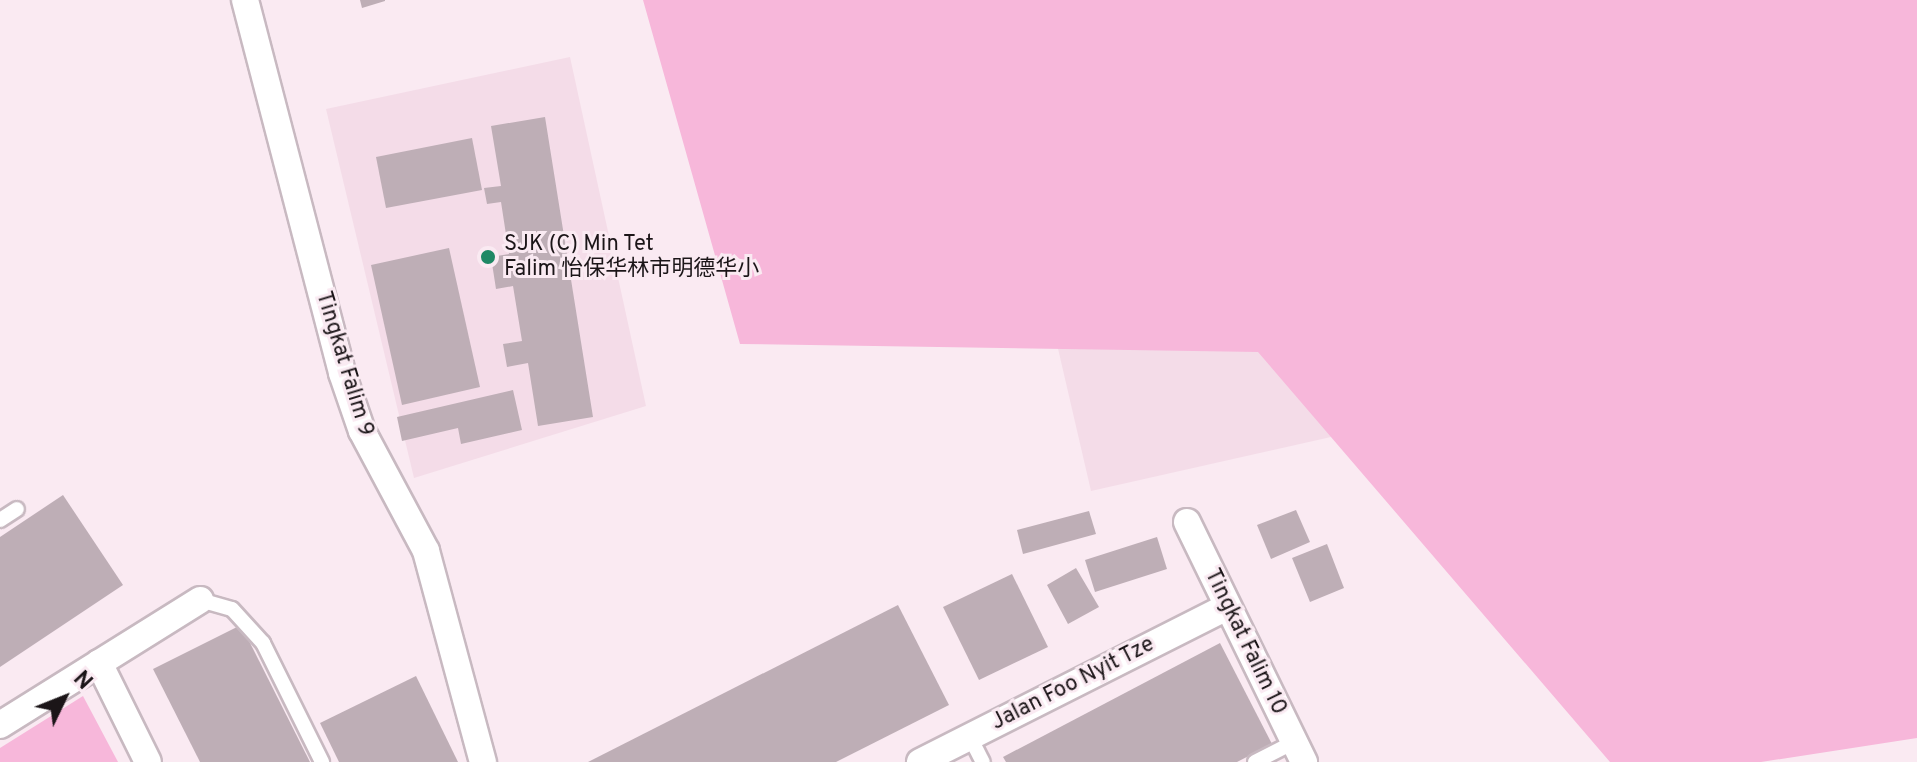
<!DOCTYPE html>
<html>
<head>
<meta charset="utf-8">
<style>
	body { margin:0 }
	#map { position:relative; width:1917px; height:762px; overflow:hidden; background:#faeaf2; font-family:Overpass,"Noto Sans SC",sans-serif }
	div>[style] { position:absolute }
	.built>* { inset:0; background:#f4dce8 }
	.green>* { inset:0; background:#f7b7da }
	.building>* { inset:0; background:#beaeb6 }
	.roads { filter:drop-shadow(2px 0 #c8b9c1) drop-shadow(-2px 0 #c8b9c1) drop-shadow(0 2px #c8b9c1) drop-shadow(0 -2px #c8b9c1) }
	.service>* { height:14px; margin:-7px; padding:0 7px; transform-origin:7px; border-radius:7px; background:#fff }
	.minor>* { height:26px; margin:-13px; padding:0 13px; transform-origin:13px; border-radius:13px; background:#fff }
	.dots>* { width:22px; height:22px; translate:-50% -50%; box-sizing:border-box; border:4px solid #faeaf2; border-radius:50% }
	span { translate:-50% -50%; white-space:nowrap; text-align:center; line-height:1.15; -webkit-text-stroke:6px #faeaf2; paint-order:stroke }
	.poi-label { font-size:22px; color:#1b1518 }
	.left { translate:0 -50%; text-align:left }
	.street-label { font-size:22px; color:#1b1518 }
	.north { position:absolute; left:24px; top:658px; width:80px; height:80px; -webkit-text-stroke:6px #faeaf2; paint-order:stroke; rotate:47deg; font-size:22px; font-weight:700; line-height:32px; text-align:center; color:#1b1518 }
	.north::after { content:''; display:block; margin:auto; width:28px; height:36px; background:#1b1518; clip-path:polygon(50% 0,100% 100%,50% 72%,0 100%) }
</style>
</head>
<body>
<div id="map">
	<div class="built">
		<div style="clip-path:polygon(570px 57px,646px 406px,414px 478px,326px 109px)"></div>
		<div style="clip-path:polygon(1053px 327px,1570px 383px,1091px 491px)"></div>
	</div>
	<div class="green">
		<div style="clip-path:polygon(643px 0,1917px 0,1917px 738px,1761px 762px,1610px 762px,1258px 352px,740px 344px)"></div>
		<div style="clip-path:polygon(83px 696px,118px 762px,0 762px,0 748px)"></div>
	</div>
	<div class="building">
		<div style="clip-path:polygon(360px 0,385px 0,385px 1px,362px 8px)"></div>
		<div style="clip-path:polygon(545px 117px,593px 417px,538px 426px,528px 363px,507px 367px,503px 344px,522px 341px,513px 286px,496px 289px,491px 257px,509px 254px,501px 202px,487px 204px,484px 188px,501px 186px,491px 126px)"></div>
		<div style="clip-path:polygon(472px 138px,482px 190px,386px 208px,376px 157px)"></div>
		<div style="clip-path:polygon(449px 248px,480px 387px,402px 405px,371px 265px)"></div>
		<div style="clip-path:polygon(513px 390px,522px 430px,461px 444px,458px 428px,402px 441px,397px 417px)"></div>
		<div style="clip-path:polygon(63px 495px,123px 585px,0 667px,0 537px)"></div>
		<div style="clip-path:polygon(1296px 510px,1310px 542px,1271px 559px,1257px 525px)"></div>
		<div style="clip-path:polygon(1089px 511px,1096px 534px,1023px 554px,1017px 530px)"></div>
		<div style="clip-path:polygon(1157px 537px,1167px 569px,1095px 592px,1085px 560px)"></div>
		<div style="clip-path:polygon(1327px 544px,1344px 588px,1310px 602px,1292px 558px)"></div>
		<div style="clip-path:polygon(1076px 568px,1099px 607px,1068px 624px,1047px 585px)"></div>
		<div style="clip-path:polygon(1012px 574px,1048px 647px,979px 680px,943px 607px)"></div>
		<div style="clip-path:polygon(898px 605px,949px 705px,836px 762px,588px 762px)"></div>
		<div style="clip-path:polygon(241px 625px,310px 762px,200px 762px,153px 669px)"></div>
		<div style="clip-path:polygon(1220px 643px,1272px 744px,1237px 762px,1006px 762px,1003px 757px)"></div>
		<div style="clip-path:polygon(416px 676px,458px 762px,339px 762px,320px 723px)"></div>
	</div>
	<div class="roads">
		<div class="service">
			<div style="left:0;top:520px;width:20px;rotate:-33deg"></div>
			<div style="left:200px;top:600px;width:33px;rotate:16deg"></div>
			<div style="left:232px;top:609px;width:46px;rotate:47.6deg"></div>
			<div style="left:263px;top:643px;width:133px;rotate:63.6deg"></div>
			<div style="left:970px;top:737px;width:28px;rotate:63deg"></div>
			<div style="left:1255px;top:762px;width:44px;rotate:-27.1deg"></div>
		</div>
		<div class="minor">
			<div style="left:245px;top:0;width:385px;rotate:75.4deg"></div>
			<div style="left:342px;top:373px;width:61px;rotate:71deg"></div>
			<div style="left:362px;top:431px;width:136px;rotate:61.9deg"></div>
			<div style="left:426px;top:551px;width:219px;rotate:74.9deg"></div>
			<div style="left:1187px;top:522px;width:267px;rotate:64deg"></div>
			<div style="left:99px;top:663px;width:110px;rotate:63.7deg"></div>
			<div style="left:0;top:725px;width:236px;rotate:-32deg"></div>
			<div style="left:920px;top:762px;width:344px;rotate:-26.8deg"></div>
		</div>
	</div>
	<div class="dots">
		<div style="left:488px;top:257px;background:#1f8865"></div>
	</div>
	<div class="poi-label">
		<span class="left" style="left:504px;top:257px">SJK (C) Min Tet<br>Falim 怡保华林市明德华小</span>
	</div>
	<div class="street-label">
		<span style="left:344px;top:364px;rotate:73deg">Tingkat Falim 9</span>
		<span style="left:1245px;top:642px;rotate:64deg">Tingkat Falim 10</span>
		<span style="left:1073px;top:684px;rotate:-27deg">Jalan Foo Nyit Tze</span>
	</div>
	<div class="north">N</div>
</div>
</body>
</html>
